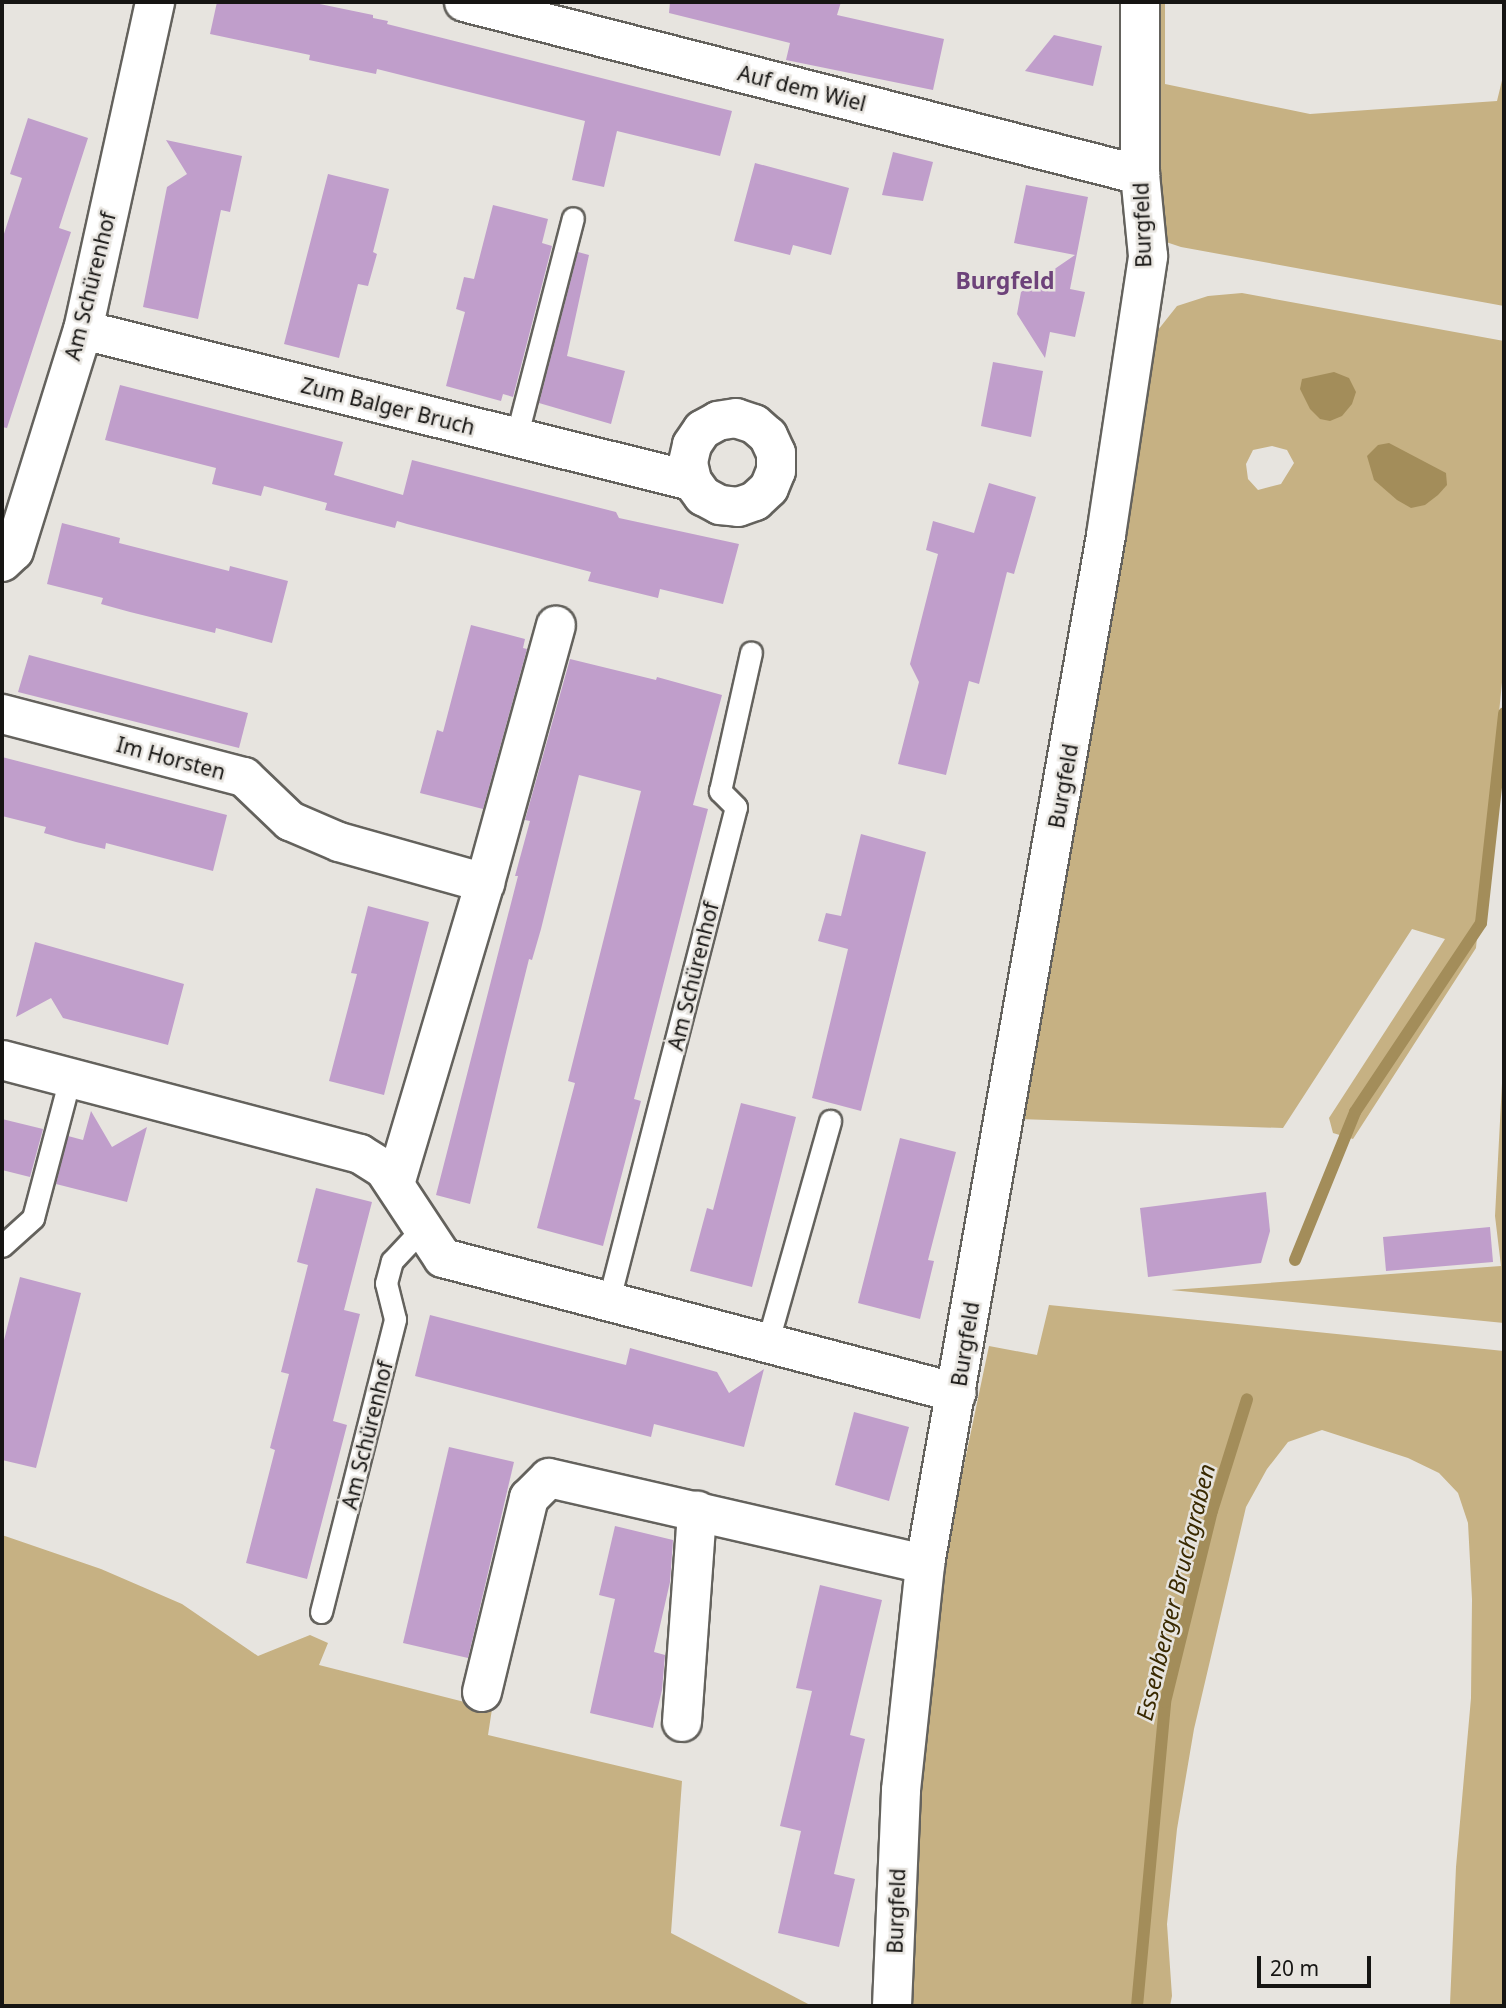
<!DOCTYPE html>
<html>
<head>
<meta charset="utf-8">
<style>
	body { margin:0 }
	#map { position:relative; width:1506px; height:2008px; overflow:hidden; background:#e7e4df; font-family:"Noto Sans",sans-serif }
	div>[style] { position:absolute }
	.green>* { inset:0; background:#c6b183 }
	.water>* { inset:0; background:#a38d5a }
	.stream>* { height:12px; margin:-6px; padding:0 6px; transform-origin:6px; border-radius:6px; background:#a38d5a }
	.building>* { inset:0; background:#c09ecb }
	.roads { filter:drop-shadow(2px 0 #64625d) drop-shadow(-2px 0 #64625d) drop-shadow(0 2px #64625d) drop-shadow(0 -2px #64625d) }
	.lane>* { height:21px; margin:-10.5px; padding:0 10.5px; transform-origin:10.5px; border-radius:10.5px; background:#fff }
	.street>* { height:38px; margin:-19px; padding:0 19px; transform-origin:19px; border-radius:19px; background:#fff }
	span { translate:-50% -50%; white-space:nowrap; text-align:center; line-height:1.15; -webkit-text-stroke:5px #e7e4df; paint-order:stroke }
	.street-label { font-size:21px; color:#161513 }
	.neighbourhood-label { font-size:23px; color:#6d427a; font-weight:700 }
	.water-label { font-size:23px; color:#392900; font-style:italic }
	.frame { position:absolute; inset:0; border:4px solid #161513; pointer-events:none }
	.scale { position:absolute; left:1257px; top:1956px; width:114px; height:32px; box-sizing:border-box; border:4px solid #161513; border-top:0; padding-left:9px; font-size:21px; line-height:24px; white-space:nowrap; color:#161513; -webkit-text-stroke:5px #e7e4df; paint-order:stroke }
</style>
</head>
<body>
<div id="map">
	<div class="green">
		<div style="clip-path:polygon(1153px 2px,1165px 2px,1165px 84px,1310px 114px,1497px 101px,1504px 72px,1504px 306px,1181px 247px,1160px 240px)"></div>
		<div style="clip-path:polygon(evenodd,1242px 293px,1504px 341px,1504px 662px,1476px 948px,1353px 1139px,1333px 1133px,1329px 1118px,1445px 939px,1412px 929px,1283px 1128px,1019px 1119px,1158px 330px,1177px 306px,1208px 296px,1242px 293px,1272px 446px,1287px 450px,1294px 463px,1281px 484px,1258px 490px,1248px 479px,1246px 464px,1253px 450px,1272px 446px)"></div>
		<div style="clip-path:polygon(1504px 1045px,1504px 1323px,1171px 1290px,1501px 1266px,1495px 1216px)"></div>
		<div style="clip-path:polygon(1049px 1305px,1504px 1351px,1504px 2006px,1450px 2004px,1456px 1867px,1471px 1698px,1472px 1599px,1468px 1523px,1458px 1493px,1439px 1473px,1408px 1458px,1322px 1430px,1288px 1442px,1267px 1469px,1246px 1507px,1194px 1729px,1177px 1829px,1167px 1924px,1172px 1996px,1170px 2006px,912px 2006px,920px 1787px,944px 1560px,989px 1346px,1037px 1355px)"></div>
		<div style="clip-path:polygon(2px 1535px,101px 1569px,182px 1604px,258px 1656px,310px 1635px,328px 1643px,319px 1665px,492px 1709px,488px 1735px,682px 1781px,671px 1933px,812px 2006px,2px 2006px)"></div>
	</div>
	<div class="water">
		<div style="clip-path:polygon(1334px 372px,1349px 378px,1356px 392px,1352px 404px,1342px 416px,1330px 421px,1320px 419px,1310px 409px,1300px 389px,1302px 379px)"></div>
		<div style="clip-path:polygon(1389px 443px,1446px 473px,1447px 485px,1438px 495px,1425px 505px,1411px 508px,1397px 500px,1374px 480px,1367px 456px,1378px 445px)"></div>
	</div>
	<div class="stream">
		<div style="left:1295px;top:1260px;width:160px;rotate:-67.9deg"></div>
		<div style="left:1355px;top:1112px;width:227px;rotate:-56.3deg"></div>
		<div style="left:1481px;top:923px;width:211px;rotate:-83.7deg"></div>
		<div style="left:1137px;top:2006px;width:305px;rotate:-84.7deg"></div>
		<div style="left:1165px;top:1702px;width:197px;rotate:-76.2deg"></div>
		<div style="left:1212px;top:1511px;width:117px;rotate:-72.6deg"></div>
	</div>
	<div class="building">
		<div style="clip-path:polygon(217px 2px,310px 2px,373px 15px,373px 18px,388px 21px,387px 24px,732px 111px,720px 156px,617px 131px,604px 187px,572px 180px,585px 121px,377px 69px,376px 74px,342px 67px,309px 60px,310px 55px,210px 34px)"></div>
		<div style="clip-path:polygon(670px 2px,841px 2px,837px 15px,944px 39px,933px 90px,786px 60px,790px 43px,669px 13px)"></div>
		<div style="clip-path:polygon(1054px 35px,1102px 46px,1093px 86px,1025px 71px)"></div>
		<div style="clip-path:polygon(28px 118px,88px 138px,59px 228px,71px 232px,7px 428px,2px 427px,2px 240px,22px 178px,10px 174px)"></div>
		<div style="clip-path:polygon(166px 140px,242px 156px,230px 212px,221px 210px,198px 319px,143px 307px,167px 187px,187px 174px)"></div>
		<div style="clip-path:polygon(893px 152px,933px 162px,923px 201px,882px 195px)"></div>
		<div style="clip-path:polygon(755px 163px,849px 188px,831px 255px,793px 245px,790px 255px,734px 241px)"></div>
		<div style="clip-path:polygon(328px 174px,389px 189px,373px 252px,377px 254px,368px 286px,358px 284px,339px 358px,284px 344px)"></div>
		<div style="clip-path:polygon(1026px 185px,1088px 197px,1070px 289px,1085px 292px,1075px 337px,1050px 332px,1045px 358px,1017px 314px,1021px 292px,1075px 255px,1014px 243px)"></div>
		<div style="clip-path:polygon(493px 205px,548px 219px,542px 243px,552px 246px,513px 397px,503px 394px,501px 401px,446px 386px,465px 312px,456px 309px,464px 277px,474px 279px)"></div>
		<div style="clip-path:polygon(578px 252px,589px 255px,567px 356px,625px 371px,611px 424px,539px 403px)"></div>
		<div style="clip-path:polygon(993px 362px,1043px 371px,1031px 437px,981px 426px)"></div>
		<div style="clip-path:polygon(120px 385px,343px 442px,334px 475px,403px 495px,412px 460px,616px 512px,619px 518px,739px 544px,723px 604px,660px 589px,658px 598px,617px 588px,588px 581px,591px 572px,407px 524px,397px 521px,395px 528px,325px 510px,327px 503px,264px 486px,261px 496px,212px 484px,216px 468px,105px 440px)"></div>
		<div style="clip-path:polygon(989px 483px,1036px 497px,1014px 574px,1007px 572px,979px 684px,969px 681px,946px 775px,898px 764px,919px 682px,910px 664px,938px 554px,926px 550px,933px 521px,974px 533px)"></div>
		<div style="clip-path:polygon(62px 523px,120px 538px,119px 543px,229px 571px,230px 566px,288px 581px,272px 643px,216px 628px,215px 633px,130px 612px,101px 604px,103px 598px,47px 584px)"></div>
		<div style="clip-path:polygon(471px 625px,525px 639px,523px 648px,527px 649px,483px 809px,420px 793px,437px 730px,443px 732px)"></div>
		<div style="clip-path:polygon(29px 655px,248px 713px,239px 748px,18px 692px)"></div>
		<div style="clip-path:polygon(570px 659px,656px 680px,657px 677px,722px 695px,693px 805px,708px 809px,634px 1099px,641px 1101px,603px 1246px,537px 1228px,575px 1083px,568px 1081px,641px 791px,579px 775px,541px 929px,532px 960px,529px 959px,507px 1048px,470px 1204px,436px 1195px,518px 876px,515px 876px,530px 821px,525px 820px)"></div>
		<div style="clip-path:polygon(2px 757px,227px 815px,213px 871px,106px 843px,105px 849px,76px 842px,44px 833px,46px 827px,2px 816px)"></div>
		<div style="clip-path:polygon(861px 834px,926px 852px,861px 1111px,812px 1098px,848px 949px,818px 941px,826px 913px,841px 916px)"></div>
		<div style="clip-path:polygon(368px 906px,429px 922px,384px 1095px,329px 1081px,357px 974px,351px 973px)"></div>
		<div style="clip-path:polygon(35px 942px,184px 984px,168px 1045px,63px 1018px,51px 998px,16px 1017px)"></div>
		<div style="clip-path:polygon(741px 1103px,796px 1117px,752px 1287px,690px 1271px,707px 1208px,713px 1210px)"></div>
		<div style="clip-path:polygon(91px 1111px,112px 1147px,147px 1127px,127px 1202px,56px 1184px,68px 1136px,83px 1140px)"></div>
		<div style="clip-path:polygon(2px 1119px,43px 1129px,30px 1177px,2px 1170px)"></div>
		<div style="clip-path:polygon(900px 1138px,956px 1152px,928px 1260px,934px 1261px,920px 1319px,858px 1303px)"></div>
		<div style="clip-path:polygon(316px 1188px,372px 1202px,344px 1310px,360px 1314px,333px 1421px,347px 1425px,307px 1579px,246px 1563px,275px 1450px,270px 1448px,289px 1374px,281px 1372px,308px 1265px,297px 1262px)"></div>
		<div style="clip-path:polygon(1266px 1192px,1270px 1231px,1261px 1263px,1148px 1277px,1140px 1208px)"></div>
		<div style="clip-path:polygon(1490px 1227px,1493px 1262px,1386px 1271px,1383px 1237px)"></div>
		<div style="clip-path:polygon(20px 1277px,81px 1293px,36px 1468px,2px 1460px,2px 1348px)"></div>
		<div style="clip-path:polygon(430px 1315px,626px 1365px,630px 1348px,717px 1372px,729px 1393px,764px 1369px,744px 1447px,654px 1424px,651px 1437px,415px 1376px)"></div>
		<div style="clip-path:polygon(854px 1412px,909px 1427px,889px 1501px,835px 1485px)"></div>
		<div style="clip-path:polygon(449px 1447px,514px 1462px,468px 1658px,403px 1643px)"></div>
		<div style="clip-path:polygon(615px 1526px,673px 1540px,670px 1582px,654px 1652px,665px 1655px,662px 1690px,653px 1728px,590px 1713px,615px 1599px,599px 1595px)"></div>
		<div style="clip-path:polygon(820px 1585px,882px 1600px,850px 1735px,865px 1739px,834px 1874px,855px 1879px,839px 1947px,778px 1933px,801px 1831px,780px 1826px,812px 1691px,796px 1688px)"></div>
	</div>
	<div class="roads">
		<div class="lane">
			<div style="left:516px;top:438px;width:227px;rotate:-75.5deg"></div>
			<div style="left:2px;top:1246px;width:42px;rotate:-42.1deg"></div>
			<div style="left:33px;top:1218px;width:145px;rotate:-75.2deg"></div>
			<div style="left:608px;top:1303px;width:512px;rotate:-75.53deg"></div>
			<div style="left:736px;top:807px;width:23px;rotate:-135deg"></div>
			<div style="left:720px;top:791px;width:142px;rotate:-77.4deg"></div>
			<div style="left:767px;top:1344px;width:232px;rotate:-74.2deg"></div>
			<div style="left:321px;top:1612px;width:302px;rotate:-75.8deg"></div>
			<div style="left:395px;top:1319px;width:37px;rotate:-104deg"></div>
			<div style="left:386px;top:1283px;width:23px;rotate:-75deg"></div>
			<div style="left:392px;top:1261px;width:45px;rotate:-46.8deg"></div>
		</div>
		<div class="street">
			<div style="left:464px;top:2px;width:698px;rotate:14.35deg"></div>
			<div style="left:83px;top:330px;width:627px;rotate:13.93deg"></div>
			<div style="left:692px;top:481px;width:19px;rotate:54deg"></div>
			<div style="left:703px;top:496px;width:19px;rotate:28deg"></div>
			<div style="left:720px;top:505px;width:18px;rotate:6deg"></div>
			<div style="left:738px;top:507px;width:18px;rotate:-19deg"></div>
			<div style="left:755px;top:501px;width:19px;rotate:-43deg"></div>
			<div style="left:769px;top:488px;width:18px;rotate:-68deg"></div>
			<div style="left:776px;top:471px;width:18px;rotate:-90deg"></div>
			<div style="left:776px;top:453px;width:19px;rotate:-115deg"></div>
			<div style="left:768px;top:436px;width:18px;rotate:-139deg"></div>
			<div style="left:754px;top:424px;width:19px;rotate:-162deg"></div>
			<div style="left:736px;top:418px;width:18px;rotate:171deg"></div>
			<div style="left:718px;top:421px;width:18px;rotate:151deg"></div>
			<div style="left:702px;top:430px;width:18px;rotate:124deg"></div>
			<div style="left:692px;top:445px;width:18px;rotate:103deg"></div>
			<div style="left:688px;top:463px;width:18px;rotate:77deg"></div>
			<div style="left:2px;top:562px;width:16px;rotate:-43deg"></div>
			<div style="left:14px;top:551px;width:232px;rotate:-72.7deg"></div>
			<div style="left:83px;top:330px;width:336px;rotate:-77.6deg"></div>
			<div style="left:2px;top:714px;width:250px;rotate:14.6deg"></div>
			<div style="left:244px;top:777px;width:64px;rotate:43.7deg"></div>
			<div style="left:290px;top:821px;width:53px;rotate:23.2deg"></div>
			<div style="left:339px;top:842px;width:152px;rotate:15.7deg"></div>
			<div style="left:2px;top:1060px;width:370px;rotate:14.7deg"></div>
			<div style="left:360px;top:1154px;width:28px;rotate:32deg"></div>
			<div style="left:384px;top:1169px;width:107px;rotate:56.5deg"></div>
			<div style="left:443px;top:1258px;width:531px;rotate:14.72deg"></div>
			<div style="left:395px;top:1184px;width:314px;rotate:-73.4deg"></div>
			<div style="left:485px;top:883px;width:267px;rotate:-74.6deg"></div>
			<div style="left:482px;top:1692px;width:200px;rotate:-76.4deg"></div>
			<div style="left:529px;top:1498px;width:28px;rotate:-45deg"></div>
			<div style="left:549px;top:1478px;width:386px;rotate:12.9deg"></div>
			<div style="left:682px;top:1722px;width:212px;rotate:-85.9deg"></div>
			<div style="left:892px;top:2006px;width:216px;rotate:-87.6deg"></div>
			<div style="left:901px;top:1790px;width:227px;rotate:-83.9deg"></div>
			<div style="left:925px;top:1564px;width:1045px;rotate:-80.02deg"></div>
			<div style="left:1106px;top:535px;width:282px;rotate:-81.4deg"></div>
			<div style="left:1148px;top:256px;width:81px;rotate:-95.6deg"></div>
			<div style="left:1140px;top:175px;width:173px;rotate:-90deg"></div>
		</div>
	</div>
	<div class="street-label">
		<span style="left:802px;top:88px;rotate:14deg">Auf dem Wiel</span>
		<span style="left:1142px;top:225px;rotate:-92deg">Burgfeld</span>
		<span style="left:90px;top:286px;rotate:-76deg">Am Schürenhof</span>
		<span style="left:388px;top:406px;rotate:14deg">Zum Balger Bruch</span>
		<span style="left:171px;top:758px;rotate:15deg">Im Horsten</span>
		<span style="left:1063px;top:786px;rotate:-80deg">Burgfeld</span>
		<span style="left:693px;top:976px;rotate:-76deg">Am Schürenhof</span>
		<span style="left:965px;top:1344px;rotate:-81deg">Burgfeld</span>
		<span style="left:367px;top:1435px;rotate:-76deg">Am Schürenhof</span>
		<span style="left:896px;top:1911px;rotate:-88deg">Burgfeld</span>
	</div>
	<div class="neighbourhood-label">
		<span style="left:1005px;top:280px">Burgfeld</span>
	</div>
	<div class="water-label">
		<span style="left:1175px;top:1592px;rotate:-76deg">Essenberger Bruchgraben</span>
	</div>
	<div class="frame"></div>
	<div class="scale">20 m</div>
</div>
</body>
</html>
